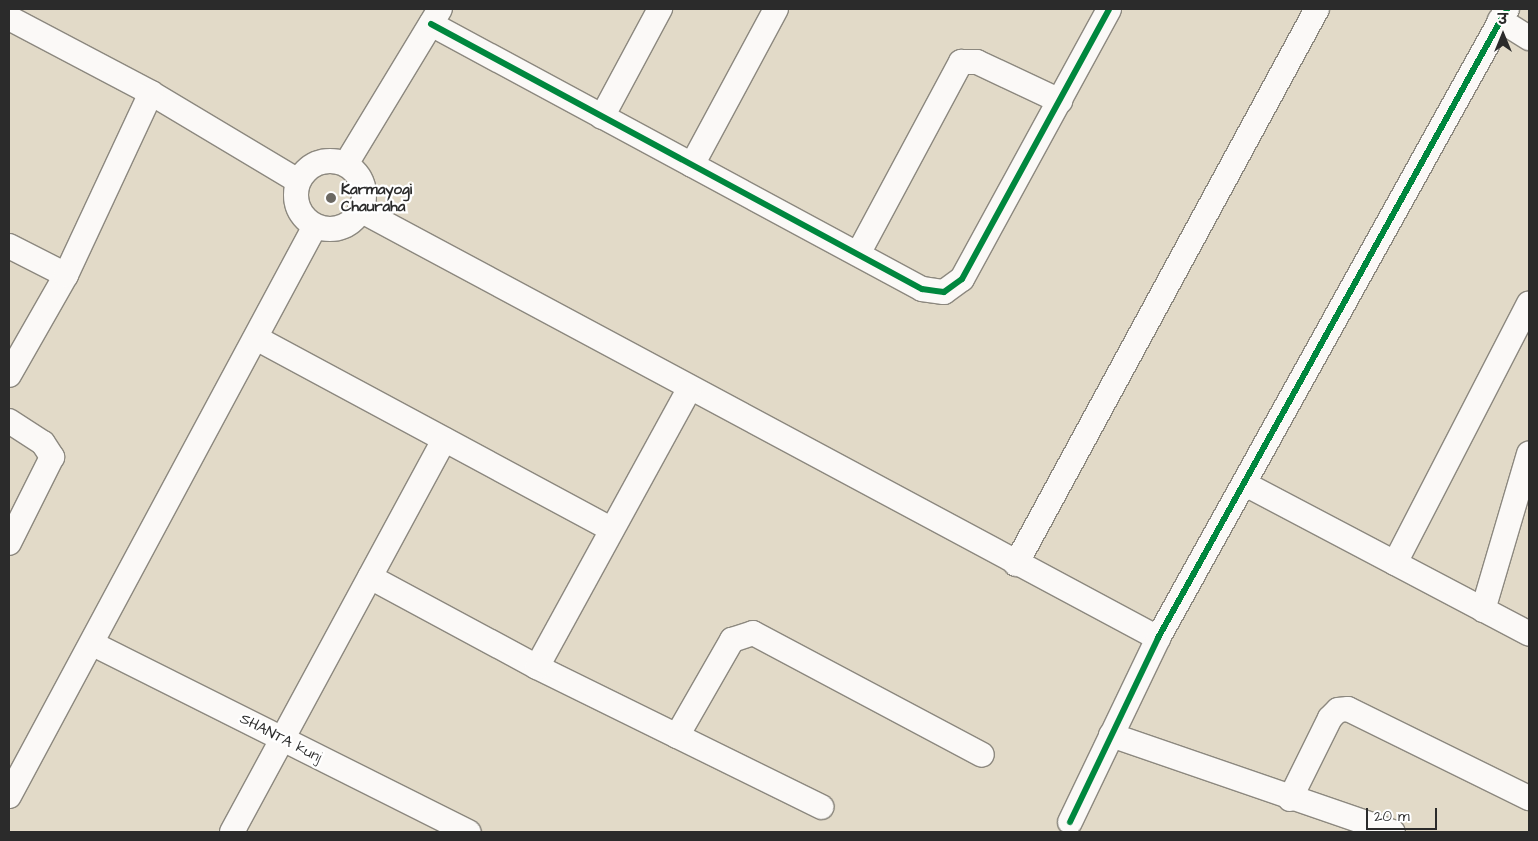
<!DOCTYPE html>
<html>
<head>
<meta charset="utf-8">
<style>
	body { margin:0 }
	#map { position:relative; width:1538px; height:841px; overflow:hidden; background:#e2dac8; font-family:"Architects Daughter","Playpen Sans Deva",sans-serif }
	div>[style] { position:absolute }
	.roads { filter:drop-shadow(1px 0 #8c887f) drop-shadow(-1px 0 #8c887f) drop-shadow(0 1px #8c887f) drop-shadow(0 -1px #8c887f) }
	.street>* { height:24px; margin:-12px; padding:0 12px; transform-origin:12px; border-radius:12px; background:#fbf9f7 }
	.street>.ring { margin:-12px; padding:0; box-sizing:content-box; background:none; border:24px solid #fbf9f7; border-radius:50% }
	.cycleway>* { height:6px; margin:-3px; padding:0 3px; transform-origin:3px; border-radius:3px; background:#00873e }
	.dots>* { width:14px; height:14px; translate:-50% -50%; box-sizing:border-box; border:2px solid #fff; border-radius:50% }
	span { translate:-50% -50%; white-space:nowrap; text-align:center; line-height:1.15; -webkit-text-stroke:4.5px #fff; paint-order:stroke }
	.poi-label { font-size:15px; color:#2b2b2b; font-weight:700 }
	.left { translate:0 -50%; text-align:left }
	.street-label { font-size:15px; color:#2b2b2b }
	.frame { position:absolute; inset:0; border:10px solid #2b2b2b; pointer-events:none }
	.north { position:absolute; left:1478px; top:10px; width:50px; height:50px; -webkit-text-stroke:4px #fff; paint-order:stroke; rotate:0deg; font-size:14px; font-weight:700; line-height:20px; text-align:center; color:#2b2b2b }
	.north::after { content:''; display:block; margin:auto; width:18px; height:22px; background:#2b2b2b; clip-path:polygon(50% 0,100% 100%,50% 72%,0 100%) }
	.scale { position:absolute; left:1366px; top:808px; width:71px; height:22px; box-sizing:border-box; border:2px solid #2b2b2b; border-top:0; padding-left:6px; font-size:15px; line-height:18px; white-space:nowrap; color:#2b2b2b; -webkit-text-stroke:4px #fff; paint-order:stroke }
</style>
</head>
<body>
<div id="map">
	<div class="roads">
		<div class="street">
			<div style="left:9px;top:18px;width:161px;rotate:27.8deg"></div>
			<div style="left:151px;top:93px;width:171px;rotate:30.9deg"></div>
			<div style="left:1500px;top:20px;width:34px;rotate:32deg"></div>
			<div style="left:431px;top:24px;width:558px;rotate:28.36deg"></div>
			<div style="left:922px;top:289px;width:22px;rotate:8deg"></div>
			<div style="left:944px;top:292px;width:22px;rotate:-36deg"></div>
			<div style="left:962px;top:279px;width:307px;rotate:-61.4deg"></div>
			<div style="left:602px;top:117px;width:123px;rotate:-61.8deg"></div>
			<div class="ring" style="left:296px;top:161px;width:44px;height:44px"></div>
			<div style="left:346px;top:164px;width:181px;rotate:-58.8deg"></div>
			<div style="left:692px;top:165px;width:177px;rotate:-61.7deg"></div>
			<div style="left:360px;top:210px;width:906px;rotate:28.21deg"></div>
			<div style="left:9px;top:246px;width:64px;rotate:27deg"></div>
			<div style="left:858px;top:254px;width:218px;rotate:-61.8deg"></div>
			<div style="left:961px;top:62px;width:16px"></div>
			<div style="left:977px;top:62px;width:92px;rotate:25.2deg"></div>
			<div style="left:256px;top:338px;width:404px;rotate:28.3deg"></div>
			<div style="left:9px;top:375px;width:115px;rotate:-60.3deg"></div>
			<div style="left:66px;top:275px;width:201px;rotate:-65deg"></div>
			<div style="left:9px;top:421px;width:40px;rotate:32.9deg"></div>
			<div style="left:43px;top:443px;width:17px;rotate:57deg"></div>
			<div style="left:52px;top:457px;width:96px;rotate:116.6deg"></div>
			<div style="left:1245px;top:484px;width:321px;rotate:27.8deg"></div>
			<div style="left:1395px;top:563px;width:292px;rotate:-62.7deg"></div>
			<div style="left:1016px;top:564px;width:631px;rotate:-61.53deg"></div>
			<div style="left:370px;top:577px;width:190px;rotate:28.3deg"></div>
			<div style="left:537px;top:667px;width:317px;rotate:26.2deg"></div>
			<div style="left:1483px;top:610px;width:163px;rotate:-73.6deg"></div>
			<div style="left:93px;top:644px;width:420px;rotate:26.6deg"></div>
			<div style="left:537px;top:667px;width:317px;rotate:-61.3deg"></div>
			<div style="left:1111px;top:735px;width:298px;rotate:19deg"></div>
			<div style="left:677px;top:736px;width:111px;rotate:-60.2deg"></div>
			<div style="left:732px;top:640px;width:22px;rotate:-18deg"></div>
			<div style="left:753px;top:633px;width:259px;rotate:28deg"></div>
			<div style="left:9px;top:796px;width:647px;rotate:-61.77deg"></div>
			<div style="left:1290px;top:799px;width:90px;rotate:-63.7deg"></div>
			<div style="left:1330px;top:718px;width:11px;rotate:-45deg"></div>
			<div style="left:1338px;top:710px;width:10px;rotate:-6deg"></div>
			<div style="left:1348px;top:709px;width:202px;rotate:26.2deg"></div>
			<div style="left:1070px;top:822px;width:204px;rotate:-64.4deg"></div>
			<div style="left:1158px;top:638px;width:719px;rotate:-60.98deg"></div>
			<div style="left:232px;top:832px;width:446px;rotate:-61.6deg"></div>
		</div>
	</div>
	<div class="cycleway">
		<div style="left:431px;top:24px;width:558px;rotate:28.36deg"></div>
		<div style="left:922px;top:289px;width:22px;rotate:8deg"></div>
		<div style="left:944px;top:292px;width:22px;rotate:-36deg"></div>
		<div style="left:962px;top:279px;width:307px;rotate:-61.4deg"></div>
		<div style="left:1070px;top:822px;width:204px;rotate:-64.4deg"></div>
		<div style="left:1158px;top:638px;width:719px;rotate:-60.98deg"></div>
	</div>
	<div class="dots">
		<div style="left:331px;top:198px;background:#6b6862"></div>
	</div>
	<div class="poi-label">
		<span class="left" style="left:341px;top:198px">Karmayogi<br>Chauraha</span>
	</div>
	<div class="street-label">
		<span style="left:281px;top:738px;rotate:27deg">SHANTA kunj</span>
	</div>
	<div class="frame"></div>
	<div class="north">उ</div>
	<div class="scale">20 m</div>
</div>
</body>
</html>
